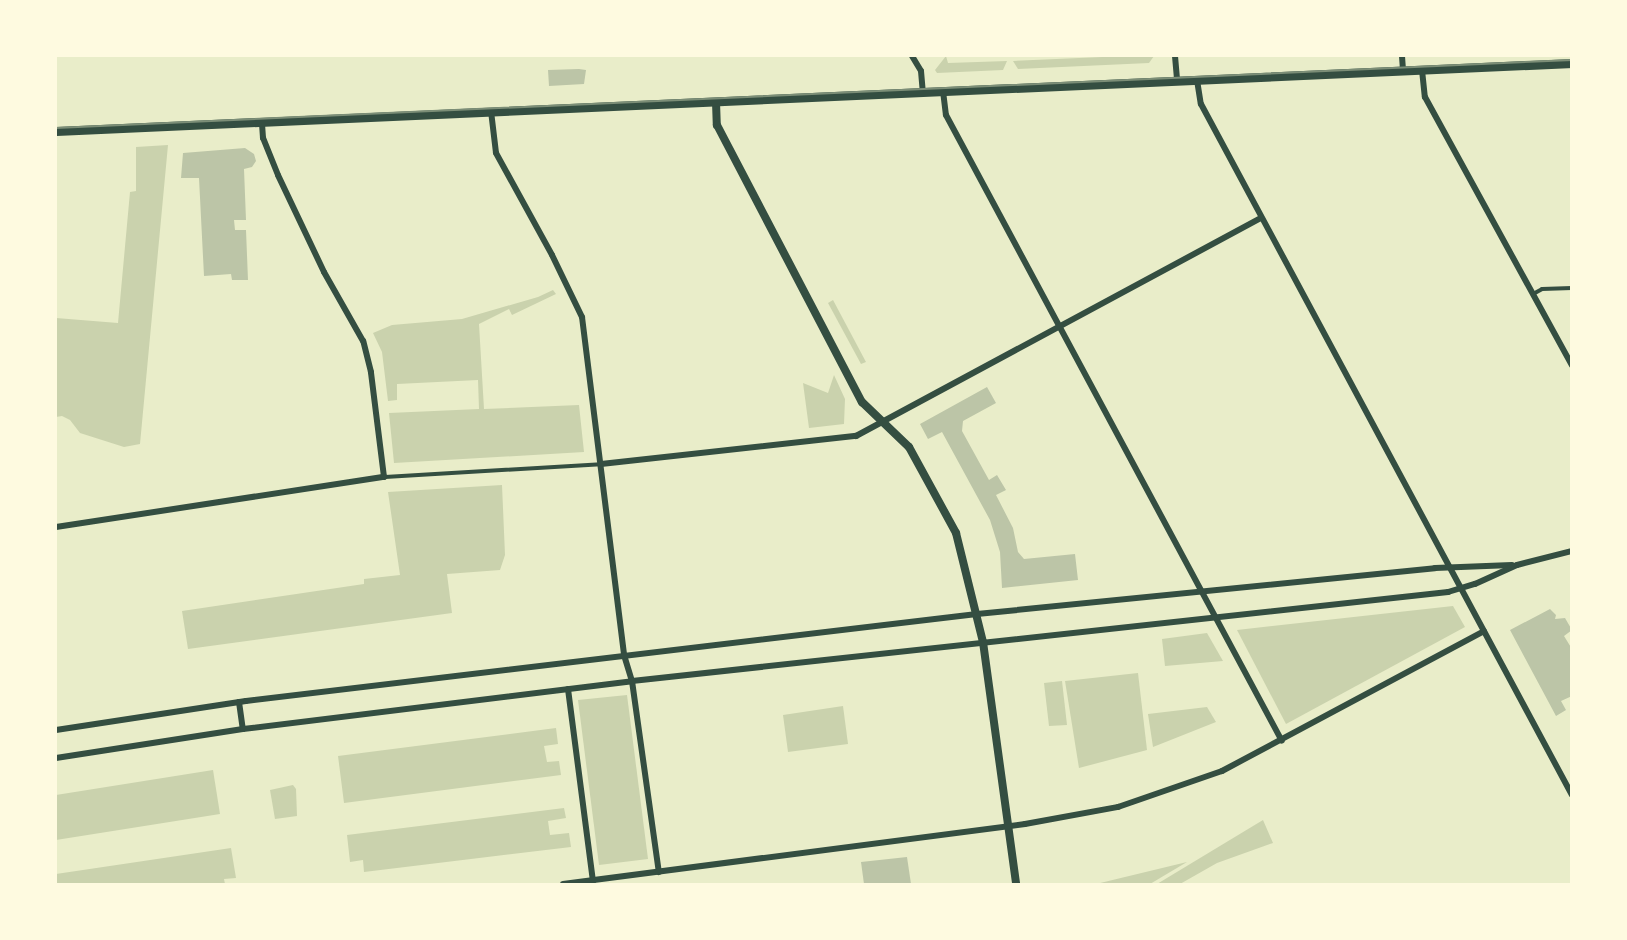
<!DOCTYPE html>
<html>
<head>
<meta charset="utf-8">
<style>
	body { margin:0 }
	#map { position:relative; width:1627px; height:940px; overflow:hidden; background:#e9edc9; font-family:"Archivo Narrow",sans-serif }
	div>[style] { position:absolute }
	.green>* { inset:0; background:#cad2ad }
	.building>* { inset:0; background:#bcc5a7 }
	.service>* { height:4px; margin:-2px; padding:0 2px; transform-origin:2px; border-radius:2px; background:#344e41 }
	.minor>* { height:6px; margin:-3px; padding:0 3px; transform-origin:3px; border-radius:3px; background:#344e41 }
	.tertiary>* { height:8px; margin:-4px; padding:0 4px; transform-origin:4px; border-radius:4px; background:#344e41 }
	.secondary>* { height:9px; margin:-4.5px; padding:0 4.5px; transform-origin:4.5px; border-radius:4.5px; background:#344e41 }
	.tram>* { height:1.5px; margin:-0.75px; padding:0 0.75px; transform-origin:0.75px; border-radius:0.75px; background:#7c8e77 }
	span { translate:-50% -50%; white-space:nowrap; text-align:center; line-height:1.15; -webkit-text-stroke:5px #fefae0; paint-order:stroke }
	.frame { position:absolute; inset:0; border:57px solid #fefae0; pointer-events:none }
</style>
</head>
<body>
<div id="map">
	<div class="green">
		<div style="clip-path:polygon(946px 56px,948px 63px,1007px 61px,1003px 70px,937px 73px,935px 70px)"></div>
		<div style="clip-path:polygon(1125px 56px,1154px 56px,1149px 63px,1018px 69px,1013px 61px)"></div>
		<div style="clip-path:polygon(168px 145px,140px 444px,124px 447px,80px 433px,70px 420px,62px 416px,56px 417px,56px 318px,118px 323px,130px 192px,136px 191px,136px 147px)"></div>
		<div style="clip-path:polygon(553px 290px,556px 294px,512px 315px,509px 309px,479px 324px,484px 409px,579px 405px,584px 452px,394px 463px,389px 413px,479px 409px,478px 380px,397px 384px,397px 400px,388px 401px,382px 352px,373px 333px,392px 325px,462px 319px,538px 297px)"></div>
		<div style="clip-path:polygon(833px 300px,866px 362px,861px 364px,828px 303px)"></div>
		<div style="clip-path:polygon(834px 375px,845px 399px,844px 424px,809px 428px,803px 383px,828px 393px)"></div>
		<div style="clip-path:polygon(502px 485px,505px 555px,500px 570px,447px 574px,452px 613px,188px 649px,182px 611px,364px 584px,364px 579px,400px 575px,388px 492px)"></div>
		<div style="clip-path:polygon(1453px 606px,1465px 627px,1286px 724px,1237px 630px)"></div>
		<div style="clip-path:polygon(1207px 633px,1223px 661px,1165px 666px,1162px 639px)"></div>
		<div style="clip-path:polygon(1138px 673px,1147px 750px,1079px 768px,1065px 681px)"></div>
		<div style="clip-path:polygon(1062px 681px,1067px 725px,1049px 726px,1044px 683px)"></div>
		<div style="clip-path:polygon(627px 695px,648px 859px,599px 865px,578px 700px)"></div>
		<div style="clip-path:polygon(843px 706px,848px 744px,788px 752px,783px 715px)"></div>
		<div style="clip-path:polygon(1207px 707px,1216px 722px,1153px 747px,1148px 714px)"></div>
		<div style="clip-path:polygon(556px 728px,558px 744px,544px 746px,547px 762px,559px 761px,561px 775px,344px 803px,338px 756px)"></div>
		<div style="clip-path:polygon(213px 770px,220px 814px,56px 840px,56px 795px)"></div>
		<div style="clip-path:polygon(293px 785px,296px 789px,297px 816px,275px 819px,270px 790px)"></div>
		<div style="clip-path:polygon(564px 808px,566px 818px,548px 821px,550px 835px,569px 833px,571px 847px,364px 872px,363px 860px,350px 862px,347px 835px)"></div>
		<div style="clip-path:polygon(1263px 820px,1273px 843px,1217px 863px,1180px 884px,1157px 884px)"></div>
		<div style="clip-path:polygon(231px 848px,236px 878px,224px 879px,225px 884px,56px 884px,56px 874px)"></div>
		<div style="clip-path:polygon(1187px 862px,1150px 884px,1096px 884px)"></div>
	</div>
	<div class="building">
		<div style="clip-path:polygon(579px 69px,586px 70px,584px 84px,549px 86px,548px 70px)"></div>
		<div style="clip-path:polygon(245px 148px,254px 154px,256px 161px,252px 167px,244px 169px,246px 220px,234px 220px,235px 230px,246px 230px,248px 280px,232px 280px,231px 274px,204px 276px,199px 178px,181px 178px,183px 153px)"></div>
		<div style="clip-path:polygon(987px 387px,996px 403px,963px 421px,962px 431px,989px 480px,997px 475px,1006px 490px,996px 495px,1013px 528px,1018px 552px,1024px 559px,1075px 554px,1078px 580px,1002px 588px,1000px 552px,990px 520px,942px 432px,928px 439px,920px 424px)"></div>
		<div style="clip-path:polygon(1550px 609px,1556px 615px,1555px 619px,1565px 618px,1572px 630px,1564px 636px,1572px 649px,1572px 696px,1561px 701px,1566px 710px,1556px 716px,1510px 630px)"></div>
		<div style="clip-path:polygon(907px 857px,911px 884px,864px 884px,861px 862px)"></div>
	</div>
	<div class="service">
		<div style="left:1533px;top:294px;width:10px;rotate:-29deg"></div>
		<div style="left:1542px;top:289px;width:30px;rotate:-2deg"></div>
		<div style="left:385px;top:477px;width:216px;rotate:-3.4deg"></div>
	</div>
	<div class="minor">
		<div style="left:912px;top:56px;width:17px;rotate:59deg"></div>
		<div style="left:921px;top:71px;width:22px;rotate:85deg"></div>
		<div style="left:1175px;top:56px;width:25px;rotate:85deg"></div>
		<div style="left:1402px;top:56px;width:15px;rotate:86deg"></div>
		<div style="left:1422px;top:70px;width:27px;rotate:84deg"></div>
		<div style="left:1425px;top:97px;width:306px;rotate:61.3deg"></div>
		<div style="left:1197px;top:80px;width:24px;rotate:81deg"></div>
		<div style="left:1201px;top:104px;width:784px;rotate:61.77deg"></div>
		<div style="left:943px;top:91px;width:24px;rotate:83deg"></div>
		<div style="left:946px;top:115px;width:710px;rotate:61.78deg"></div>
		<div style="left:491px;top:111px;width:42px;rotate:83.2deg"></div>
		<div style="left:496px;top:153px;width:116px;rotate:61.2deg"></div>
		<div style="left:552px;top:255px;width:69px;rotate:64.2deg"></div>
		<div style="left:582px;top:317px;width:341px;rotate:82.9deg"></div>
		<div style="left:624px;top:655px;width:27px;rotate:73deg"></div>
		<div style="left:632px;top:681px;width:193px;rotate:82deg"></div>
		<div style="left:601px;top:464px;width:257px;rotate:-6.3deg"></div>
		<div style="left:856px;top:436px;width:460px;rotate:-28.3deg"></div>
		<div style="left:56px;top:527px;width:332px;rotate:-8.7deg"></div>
		<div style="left:384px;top:477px;width:106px;rotate:-97.1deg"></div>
		<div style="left:371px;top:372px;width:32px;rotate:-104deg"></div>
		<div style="left:363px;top:341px;width:79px;rotate:-119.5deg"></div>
		<div style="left:324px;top:272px;width:107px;rotate:-115.4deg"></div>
		<div style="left:278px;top:175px;width:40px;rotate:-112deg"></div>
		<div style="left:263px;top:138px;width:16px;rotate:-94deg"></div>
		<div style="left:568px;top:689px;width:194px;rotate:82.6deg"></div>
		<div style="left:239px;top:702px;width:27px;rotate:82deg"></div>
		<div style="left:56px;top:730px;width:192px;rotate:-8.7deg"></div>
		<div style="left:246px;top:701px;width:736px;rotate:-6.79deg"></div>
		<div style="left:977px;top:614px;width:460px;rotate:-5.7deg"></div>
		<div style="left:1435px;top:568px;width:77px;rotate:-2.2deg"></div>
		<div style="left:56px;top:758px;width:189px;rotate:-8.8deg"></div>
		<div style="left:243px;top:729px;width:392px;rotate:-7deg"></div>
		<div style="left:632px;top:681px;width:821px;rotate:-6.22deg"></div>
		<div style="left:1448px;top:592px;width:28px;rotate:-17deg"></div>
		<div style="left:1475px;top:584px;width:46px;rotate:-24.3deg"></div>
		<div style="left:1517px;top:565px;width:57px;rotate:-14.3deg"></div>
		<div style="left:563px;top:884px;width:466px;rotate:-7.4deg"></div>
		<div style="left:1025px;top:824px;width:95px;rotate:-10.4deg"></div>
		<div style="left:1118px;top:807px;width:110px;rotate:-19.1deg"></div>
		<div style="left:1222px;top:771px;width:297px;rotate:-28.1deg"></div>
	</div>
	<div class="tertiary">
		<div style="left:716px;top:102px;width:23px;rotate:88deg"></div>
		<div style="left:717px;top:125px;width:313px;rotate:62.4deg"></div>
		<div style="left:862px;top:402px;width:65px;rotate:43.8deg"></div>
		<div style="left:909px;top:447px;width:98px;rotate:61.3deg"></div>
		<div style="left:956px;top:533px;width:112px;rotate:76.1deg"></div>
		<div style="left:983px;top:642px;width:244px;rotate:82.2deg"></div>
	</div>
	<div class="secondary">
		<div style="left:56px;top:131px;width:1518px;rotate:-2.57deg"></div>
	</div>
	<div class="tram">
		<div style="left:56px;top:128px;width:1518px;rotate:-2.57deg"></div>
	</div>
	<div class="frame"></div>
</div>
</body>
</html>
